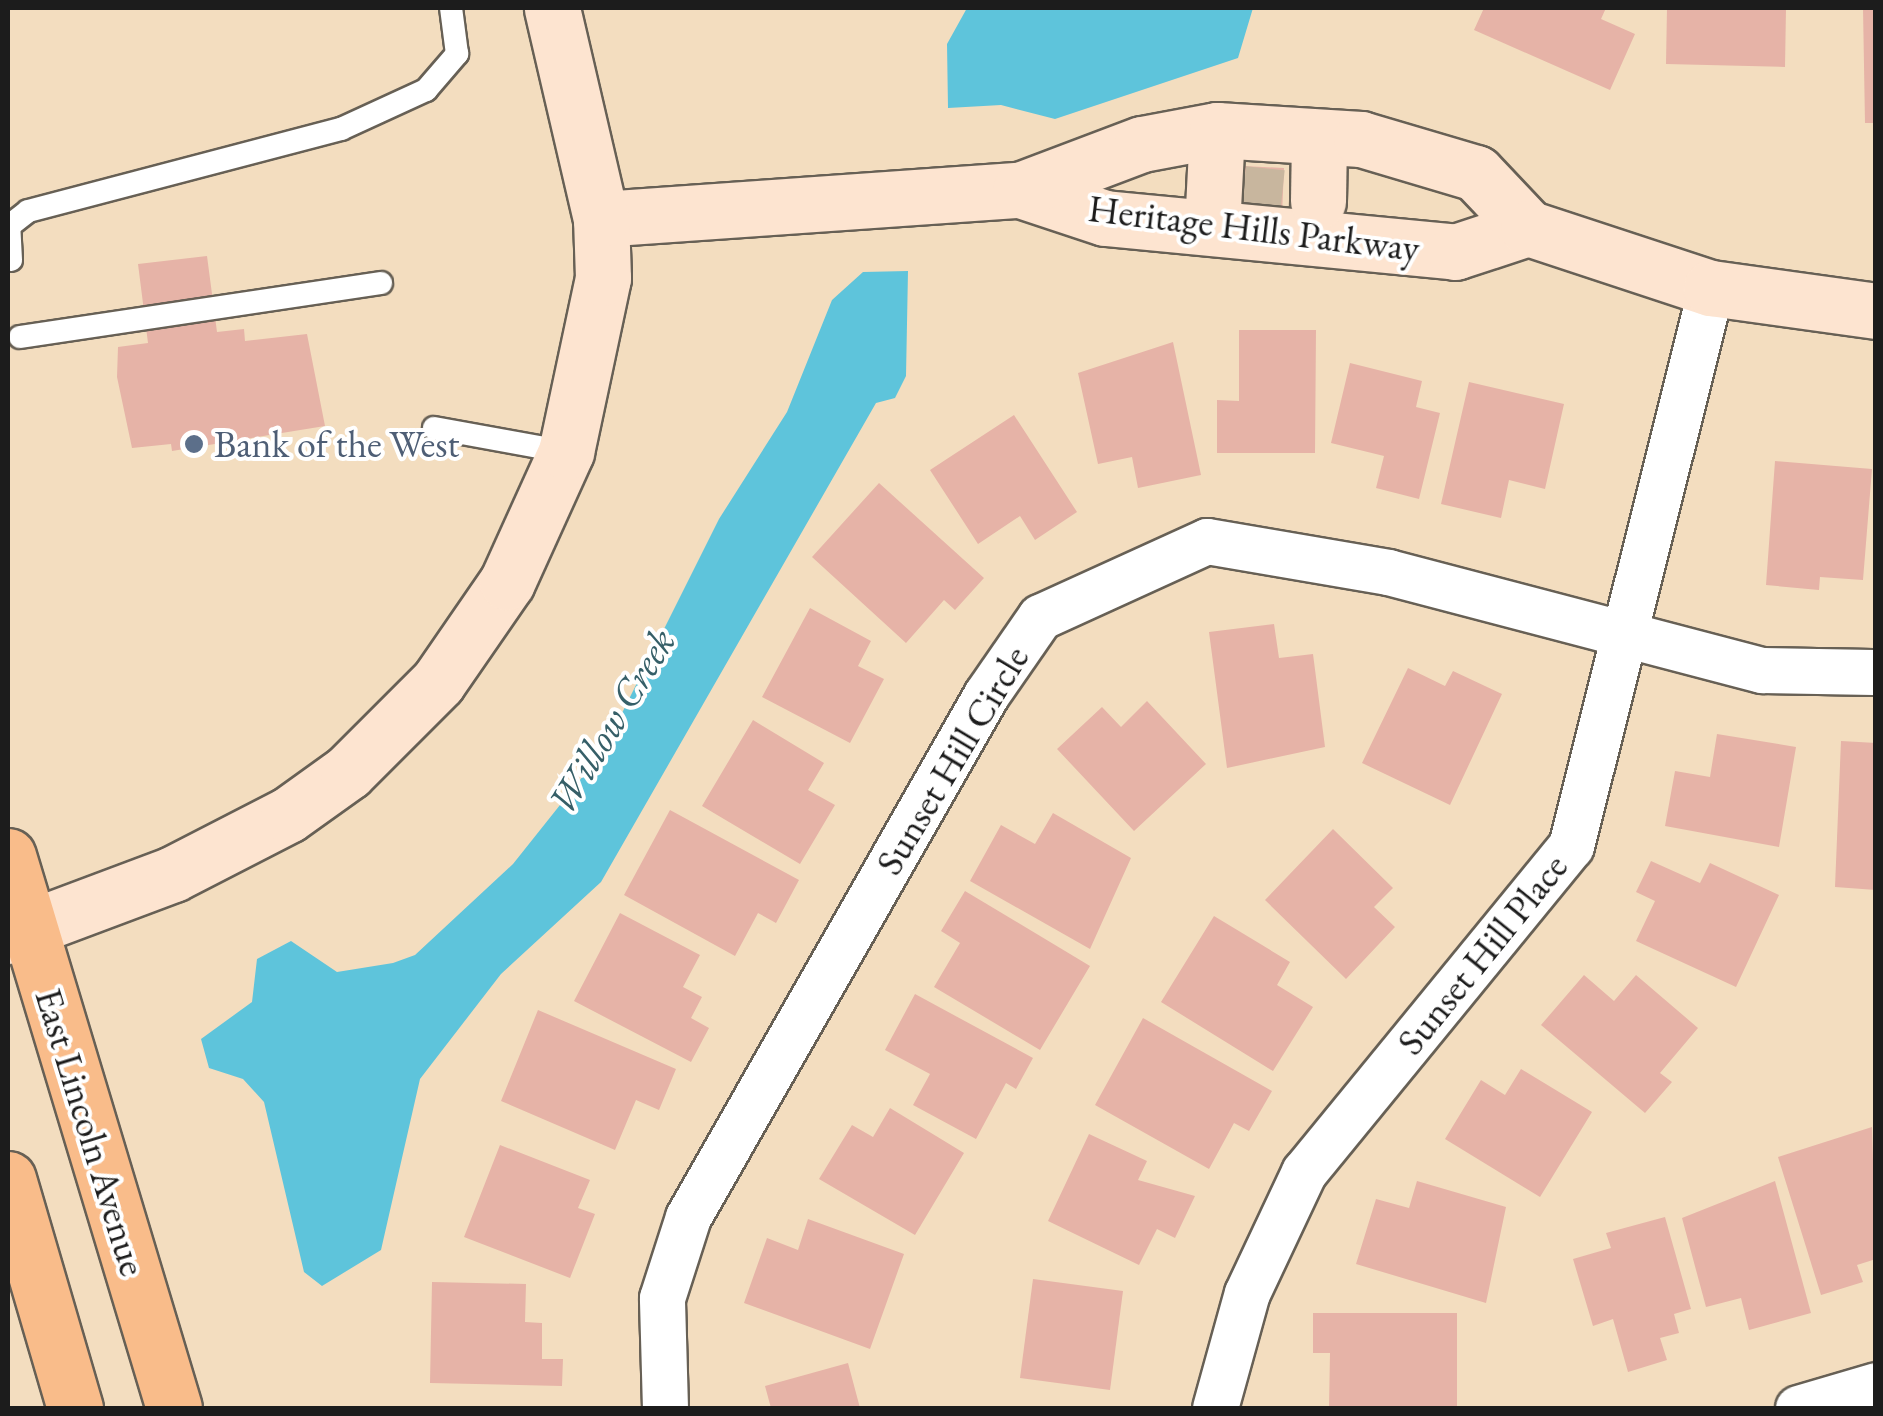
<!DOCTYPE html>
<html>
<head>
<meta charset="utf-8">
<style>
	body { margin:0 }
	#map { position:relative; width:1883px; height:1416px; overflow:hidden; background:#f3ddbf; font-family:"EB Garamond",serif }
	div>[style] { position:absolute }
	.water>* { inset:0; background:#5ec4db }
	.building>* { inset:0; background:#e6b3a7 }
	.secondary-tunnel>* { height:55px; margin-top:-27.5px; transform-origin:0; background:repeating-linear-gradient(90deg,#c8b69e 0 55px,transparent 0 83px) }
	.roads { filter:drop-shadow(2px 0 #676055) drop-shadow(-2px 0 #676055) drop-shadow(0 2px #676055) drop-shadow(0 -2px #676055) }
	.lane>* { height:22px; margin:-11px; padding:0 11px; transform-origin:11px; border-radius:11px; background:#fff }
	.street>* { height:45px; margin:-22.5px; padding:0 22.5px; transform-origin:22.5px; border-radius:22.5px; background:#fff }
	.secondary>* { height:55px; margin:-27.5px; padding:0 27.5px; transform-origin:27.5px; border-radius:27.5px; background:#fde4d0 }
	.primary>* { height:55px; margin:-27.5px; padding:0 27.5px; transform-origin:27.5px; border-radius:27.5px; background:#f9bc8a }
	.dots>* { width:28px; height:28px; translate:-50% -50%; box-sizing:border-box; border:5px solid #fff; border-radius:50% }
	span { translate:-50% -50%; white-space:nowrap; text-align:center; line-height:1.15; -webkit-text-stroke:8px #fff; paint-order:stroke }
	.street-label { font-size:38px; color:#1c1c1c }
	.service-label { font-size:38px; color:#4e5e75 }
	.left { translate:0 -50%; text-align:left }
	.water-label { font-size:40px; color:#365f68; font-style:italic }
	.frame { position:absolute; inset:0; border:10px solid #1c1c1c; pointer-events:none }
</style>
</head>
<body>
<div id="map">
	<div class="water">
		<div style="clip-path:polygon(967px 8px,1253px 8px,1238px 58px,1055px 119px,1001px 105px,948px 108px,947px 44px)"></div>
		<div style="clip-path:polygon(908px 271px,906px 376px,895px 398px,876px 403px,601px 882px,501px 974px,420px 1079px,381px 1250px,322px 1286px,304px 1272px,264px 1102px,243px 1079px,209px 1068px,201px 1039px,252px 1002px,257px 959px,291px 941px,337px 972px,393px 963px,415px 955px,513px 864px,603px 751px,719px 519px,787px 412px,832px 300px,863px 272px)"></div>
	</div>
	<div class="building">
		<div style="clip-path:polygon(1484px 8px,1606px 8px,1601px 19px,1635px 34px,1610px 90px,1474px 30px)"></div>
		<div style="clip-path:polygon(1667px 8px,1786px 8px,1785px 67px,1666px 64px)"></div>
		<div style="clip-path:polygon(1863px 8px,1876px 8px,1876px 123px,1865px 123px)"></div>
		<div style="clip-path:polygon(1244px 166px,1284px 168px,1282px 215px,1242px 213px)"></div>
		<div style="clip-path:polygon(207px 256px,217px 332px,244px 329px,245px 341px,307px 334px,325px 426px,172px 451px,171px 444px,132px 448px,117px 377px,118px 347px,148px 343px,138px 264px)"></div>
		<div style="clip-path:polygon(1239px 330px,1316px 330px,1315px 453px,1217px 453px,1217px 400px,1239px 401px)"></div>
		<div style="clip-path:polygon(1173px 342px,1201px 475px,1138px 488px,1132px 457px,1098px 464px,1078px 373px)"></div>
		<div style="clip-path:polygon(1350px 363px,1422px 381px,1416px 407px,1440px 413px,1419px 499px,1376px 488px,1384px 456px,1331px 443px)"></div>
		<div style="clip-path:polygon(1469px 382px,1564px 404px,1545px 489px,1509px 480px,1501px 518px,1441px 504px)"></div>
		<div style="clip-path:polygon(1014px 415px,1077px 512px,1035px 540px,1020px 516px,978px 544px,930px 470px)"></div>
		<div style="clip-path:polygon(1775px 461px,1872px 469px,1863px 580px,1820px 577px,1819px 590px,1766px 585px)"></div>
		<div style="clip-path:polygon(879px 483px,984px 578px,955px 610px,944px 600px,906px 643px,812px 557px)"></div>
		<div style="clip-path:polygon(810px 608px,871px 641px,858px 666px,884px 679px,850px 743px,762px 697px)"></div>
		<div style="clip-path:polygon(1274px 624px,1279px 658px,1313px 654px,1325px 747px,1227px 768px,1209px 632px)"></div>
		<div style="clip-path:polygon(1408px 668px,1445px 686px,1453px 671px,1502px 694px,1450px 805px,1362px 763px)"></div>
		<div style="clip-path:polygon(1147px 701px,1206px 764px,1134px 831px,1057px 749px,1102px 707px,1121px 727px)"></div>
		<div style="clip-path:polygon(753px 720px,824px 763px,808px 790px,835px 805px,800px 864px,702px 806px)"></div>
		<div style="clip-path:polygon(1717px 734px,1796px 747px,1779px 847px,1665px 826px,1675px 771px,1710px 777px)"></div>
		<div style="clip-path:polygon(1841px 741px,1876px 743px,1876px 890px,1835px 887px)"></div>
		<div style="clip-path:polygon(670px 810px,799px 880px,776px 923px,758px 913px,735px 956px,624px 895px)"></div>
		<div style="clip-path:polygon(1053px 813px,1131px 858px,1090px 949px,970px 881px,1001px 825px,1035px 844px)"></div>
		<div style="clip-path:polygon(1333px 829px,1393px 888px,1374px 907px,1395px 927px,1346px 979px,1265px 900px)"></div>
		<div style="clip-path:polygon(1651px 861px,1700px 883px,1710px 863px,1779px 895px,1736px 987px,1636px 941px,1655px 901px,1636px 892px)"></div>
		<div style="clip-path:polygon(965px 891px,1090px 966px,1040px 1050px,934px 987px,960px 943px,941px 931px)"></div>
		<div style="clip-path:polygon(620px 913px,700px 955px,683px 987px,702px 997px,691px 1018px,709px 1028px,691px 1062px,574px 1001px)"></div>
		<div style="clip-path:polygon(1214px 916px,1290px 962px,1277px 985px,1313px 1007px,1273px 1071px,1161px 1002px)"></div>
		<div style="clip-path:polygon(1584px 975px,1614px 1001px,1636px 975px,1698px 1028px,1660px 1073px,1672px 1082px,1645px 1113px,1541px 1025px)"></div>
		<div style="clip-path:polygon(915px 994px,1033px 1058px,1016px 1089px,1006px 1083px,976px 1139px,913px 1105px,930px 1074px,885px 1050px)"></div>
		<div style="clip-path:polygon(538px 1010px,676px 1069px,659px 1110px,636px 1100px,615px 1150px,501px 1101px)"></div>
		<div style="clip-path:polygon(1143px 1018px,1272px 1091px,1249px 1131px,1234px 1123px,1209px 1169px,1095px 1105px)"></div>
		<div style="clip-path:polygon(1521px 1069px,1592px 1112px,1540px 1197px,1445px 1139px,1481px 1080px,1505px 1095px)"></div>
		<div style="clip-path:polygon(890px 1108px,964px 1153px,915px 1235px,819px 1179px,852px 1125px,873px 1137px)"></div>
		<div style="clip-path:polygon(1872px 1127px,1876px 1259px,1857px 1265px,1863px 1282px,1821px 1295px,1778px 1157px)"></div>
		<div style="clip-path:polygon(1089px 1134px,1147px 1161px,1138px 1180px,1195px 1196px,1175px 1238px,1157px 1229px,1139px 1265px,1048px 1221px)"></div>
		<div style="clip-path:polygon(500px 1145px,590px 1180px,578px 1208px,595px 1214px,570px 1278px,464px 1237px)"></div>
		<div style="clip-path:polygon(1417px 1181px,1506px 1207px,1486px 1303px,1356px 1264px,1376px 1199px,1409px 1208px)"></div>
		<div style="clip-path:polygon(1775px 1181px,1811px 1313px,1749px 1330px,1741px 1298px,1706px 1307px,1682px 1218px)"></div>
		<div style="clip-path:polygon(1665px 1217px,1691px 1309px,1674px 1314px,1679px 1333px,1660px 1338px,1667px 1360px,1628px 1372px,1613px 1319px,1593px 1326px,1573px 1259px,1611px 1248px,1606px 1233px)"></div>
		<div style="clip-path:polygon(808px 1219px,904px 1254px,870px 1349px,744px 1303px,767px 1238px,798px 1250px)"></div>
		<div style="clip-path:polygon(1033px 1279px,1123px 1291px,1110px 1390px,1020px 1378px)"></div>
		<div style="clip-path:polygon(432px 1282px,526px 1284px,525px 1322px,542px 1323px,542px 1359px,563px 1359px,562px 1386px,430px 1383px)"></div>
		<div style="clip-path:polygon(1313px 1313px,1457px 1313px,1457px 1408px,1329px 1408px,1330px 1353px,1313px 1353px)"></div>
		<div style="clip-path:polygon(848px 1363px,860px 1408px,771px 1408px,765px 1386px)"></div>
	</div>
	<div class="secondary-tunnel">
		<div style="left:1243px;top:193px;width:39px;rotate:6deg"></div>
	</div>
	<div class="roads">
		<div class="lane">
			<div style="left:11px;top:260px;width:34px;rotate:-93deg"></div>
			<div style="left:9px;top:226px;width:24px;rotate:-38deg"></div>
			<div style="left:28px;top:211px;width:324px;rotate:-14.7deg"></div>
			<div style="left:341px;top:129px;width:94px;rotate:-24.6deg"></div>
			<div style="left:426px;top:90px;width:48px;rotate:-49.3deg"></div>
			<div style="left:457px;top:54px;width:46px;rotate:-97.4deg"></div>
			<div style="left:20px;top:337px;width:365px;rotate:-8.5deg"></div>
			<div style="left:434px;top:428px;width:134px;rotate:10.3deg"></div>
		</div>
		<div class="street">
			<div style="left:665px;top:1408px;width:110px;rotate:-91.6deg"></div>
			<div style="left:662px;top:1298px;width:85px;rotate:-72.2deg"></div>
			<div style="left:688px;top:1217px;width:601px;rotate:-60.28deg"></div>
			<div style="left:986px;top:695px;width:95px;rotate:-55.3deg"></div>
			<div style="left:1040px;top:617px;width:183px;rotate:-24.5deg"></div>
			<div style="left:1207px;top:541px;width:184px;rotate:9.7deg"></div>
			<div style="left:1388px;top:572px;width:387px;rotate:14.7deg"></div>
			<div style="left:1762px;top:670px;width:114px;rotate:1deg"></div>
			<div style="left:1215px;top:1408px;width:119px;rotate:-74.5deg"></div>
			<div style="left:1247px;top:1293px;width:134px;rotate:-64.8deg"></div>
			<div style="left:1304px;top:1172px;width:421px;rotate:-50.7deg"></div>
			<div style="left:1571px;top:846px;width:575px;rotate:-75.92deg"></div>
			<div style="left:1798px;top:1408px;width:81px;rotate:-16.4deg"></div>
		</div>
		<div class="secondary">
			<div style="left:1020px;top:190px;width:89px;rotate:18.2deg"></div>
			<div style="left:1105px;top:218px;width:352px;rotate:5.5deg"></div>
			<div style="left:1455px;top:252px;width:77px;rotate:-18.2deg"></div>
			<div style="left:1318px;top:201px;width:64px;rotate:-89.1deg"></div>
			<div style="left:601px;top:219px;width:420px;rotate:-4deg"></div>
			<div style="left:1020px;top:190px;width:130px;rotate:-20.7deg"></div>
			<div style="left:1142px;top:144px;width:76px;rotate:-10.6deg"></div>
			<div style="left:1217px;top:130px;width:144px;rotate:3.6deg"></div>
			<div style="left:1361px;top:139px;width:120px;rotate:16.5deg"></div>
			<div style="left:1476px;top:173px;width:76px;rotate:46.6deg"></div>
			<div style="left:1528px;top:228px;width:193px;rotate:18.2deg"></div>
			<div style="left:1711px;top:288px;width:167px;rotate:7.9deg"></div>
			<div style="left:1212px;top:227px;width:97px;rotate:-87deg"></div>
			<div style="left:8px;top:936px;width:176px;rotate:-20.6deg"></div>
			<div style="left:173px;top:874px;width:129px;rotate:-27.2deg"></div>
			<div style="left:288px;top:815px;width:74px;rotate:-35.6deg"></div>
			<div style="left:348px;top:772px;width:127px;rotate:-45deg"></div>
			<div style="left:438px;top:682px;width:121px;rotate:-55.4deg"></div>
			<div style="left:507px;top:582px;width:143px;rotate:-65.6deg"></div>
			<div style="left:566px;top:452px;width:178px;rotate:-78deg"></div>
			<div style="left:603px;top:278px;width:59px;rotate:-91.9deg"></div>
			<div style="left:601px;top:219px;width:217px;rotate:-103.1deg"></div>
		</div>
		<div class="primary">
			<div style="left:8px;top:856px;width:576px;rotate:73.26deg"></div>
			<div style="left:8px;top:1179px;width:239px;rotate:73.7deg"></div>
		</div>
	</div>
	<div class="dots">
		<div style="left:194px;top:444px;background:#5c6f8a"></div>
	</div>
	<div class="street-label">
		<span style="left:1254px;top:228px;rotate:7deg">Heritage Hills Parkway</span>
		<span style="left:952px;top:760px;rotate:-59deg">Sunset Hill Circle</span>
		<span style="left:1482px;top:954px;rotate:-51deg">Sunset Hill Place</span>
		<span style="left:91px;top:1132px;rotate:73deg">East Lincoln Avenue</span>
	</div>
	<div class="service-label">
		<span class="left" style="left:214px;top:444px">Bank of the West</span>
	</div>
	<div class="water-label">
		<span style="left:611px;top:721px;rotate:-59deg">Willow Creek</span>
	</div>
	<div class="frame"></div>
</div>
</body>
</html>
